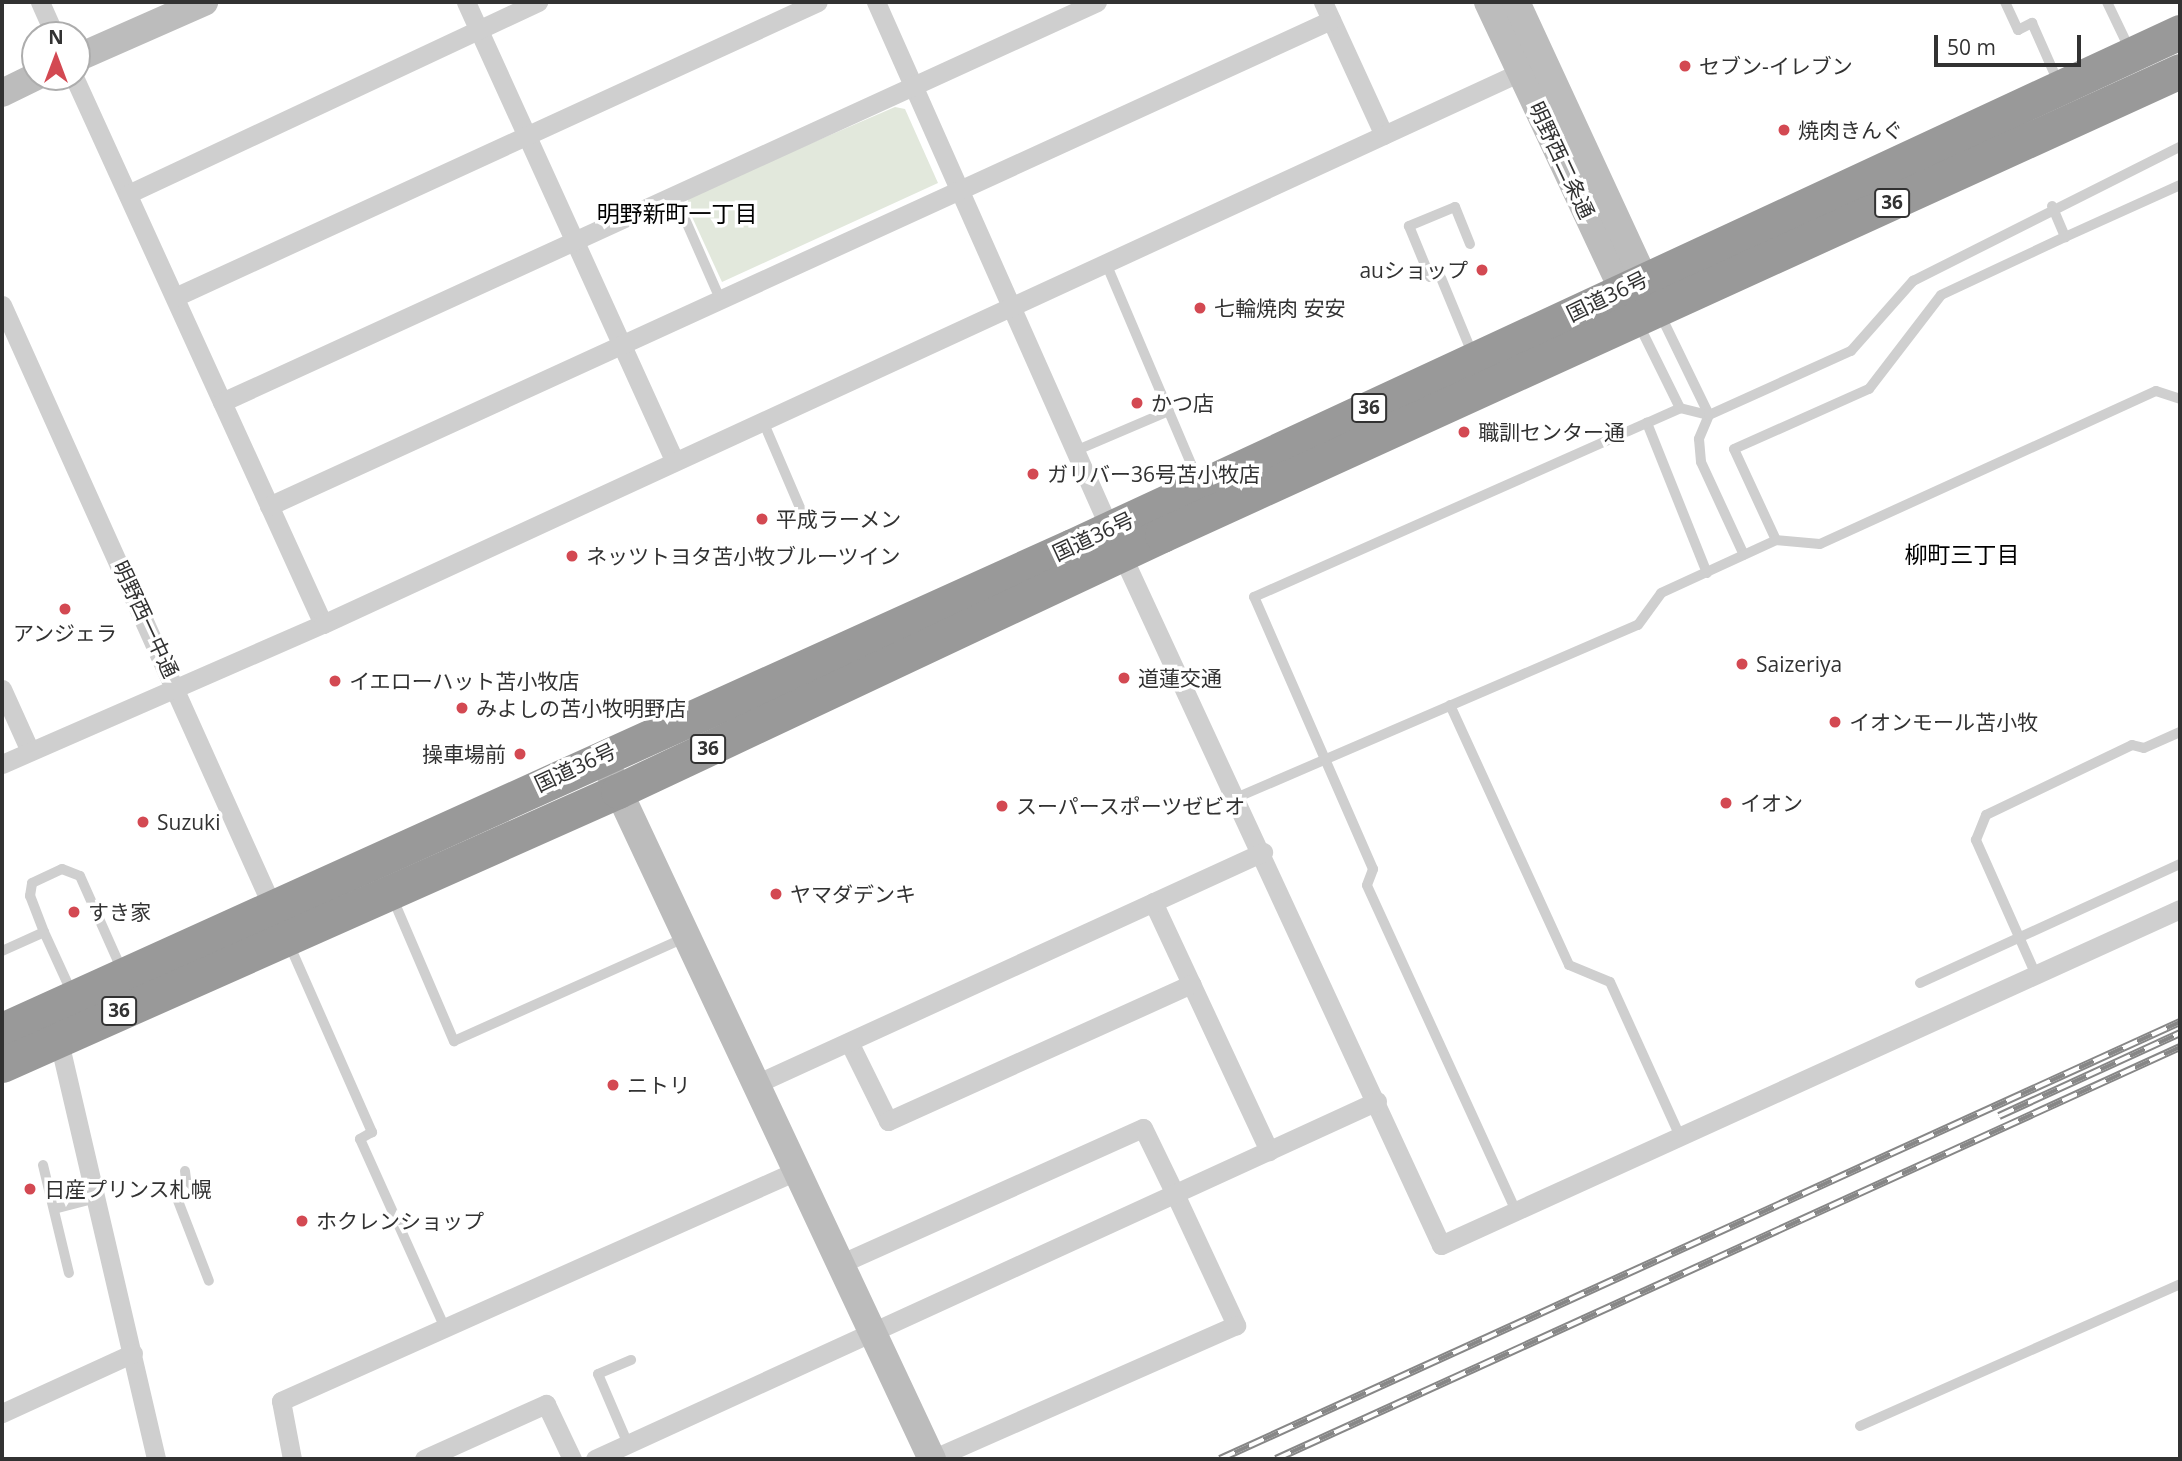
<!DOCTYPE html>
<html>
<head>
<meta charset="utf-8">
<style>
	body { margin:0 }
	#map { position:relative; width:2182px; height:1461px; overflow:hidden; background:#fff; font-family:"Open Sans","Noto Sans JP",sans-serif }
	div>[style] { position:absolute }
	.green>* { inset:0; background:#e2e8dc }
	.lane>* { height:10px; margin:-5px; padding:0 5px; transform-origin:5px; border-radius:5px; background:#cfcfcf }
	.street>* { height:19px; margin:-9.5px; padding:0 9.5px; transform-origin:9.5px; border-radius:9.5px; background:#cfcfcf }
	.secondary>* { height:28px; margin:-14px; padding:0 14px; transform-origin:14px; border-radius:14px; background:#bcbcbc }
	.highway>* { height:35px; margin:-17.5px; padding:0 17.5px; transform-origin:17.5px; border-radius:17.5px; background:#999 }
	.rail>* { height:8px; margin-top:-4px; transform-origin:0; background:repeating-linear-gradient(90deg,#fff 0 16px,#878787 0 32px); box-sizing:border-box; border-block:2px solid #878787 }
	.dots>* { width:19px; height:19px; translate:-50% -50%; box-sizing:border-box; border:4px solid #fff; border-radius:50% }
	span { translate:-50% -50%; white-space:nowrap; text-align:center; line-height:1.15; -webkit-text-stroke:7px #fff; paint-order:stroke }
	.shield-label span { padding:2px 5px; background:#fff; border:2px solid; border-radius:5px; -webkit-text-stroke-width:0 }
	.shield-label { font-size:19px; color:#323232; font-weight:700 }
	.poi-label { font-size:21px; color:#323232 }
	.left { translate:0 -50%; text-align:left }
	.right { translate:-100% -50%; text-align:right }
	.street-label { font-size:21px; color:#323232 }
	.neighbourhood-label { font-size:23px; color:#000 }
	.frame { position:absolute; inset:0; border:4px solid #323232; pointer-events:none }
	.north { position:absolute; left:21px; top:21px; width:70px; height:70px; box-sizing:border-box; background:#fff; border:2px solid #adadad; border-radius:50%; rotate:0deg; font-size:19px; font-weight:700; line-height:28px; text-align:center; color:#323232 }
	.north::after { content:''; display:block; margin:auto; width:24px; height:32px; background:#d34952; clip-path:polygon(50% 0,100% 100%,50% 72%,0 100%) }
	.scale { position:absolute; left:1934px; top:35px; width:147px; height:32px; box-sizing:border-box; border:4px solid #323232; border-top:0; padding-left:9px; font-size:21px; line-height:24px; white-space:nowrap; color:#323232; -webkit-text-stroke:5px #fff; paint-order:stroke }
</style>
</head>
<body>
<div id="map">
	<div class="green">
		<div style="clip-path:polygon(895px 107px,905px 109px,938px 183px,722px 282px,687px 206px,689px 196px)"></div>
	</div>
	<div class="lane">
		<div style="left:2005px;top:2px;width:31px;rotate:65deg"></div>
		<div style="left:2018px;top:30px;width:16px;rotate:-27deg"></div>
		<div style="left:2032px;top:23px;width:67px;rotate:66.1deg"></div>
		<div style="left:2107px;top:2px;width:51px;rotate:64.4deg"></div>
		<div style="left:674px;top:194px;width:115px;rotate:66.3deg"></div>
		<div style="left:2052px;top:206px;width:34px;rotate:67deg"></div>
		<div style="left:2065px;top:237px;width:126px;rotate:-24.3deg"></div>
		<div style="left:1470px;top:244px;width:40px;rotate:-112deg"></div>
		<div style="left:1455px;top:207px;width:50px;rotate:157.6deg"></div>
		<div style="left:1409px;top:226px;width:55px;rotate:67.6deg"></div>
		<div style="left:1430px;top:277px;width:10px;rotate:-24deg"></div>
		<div style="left:1439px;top:273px;width:89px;rotate:67.5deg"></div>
		<div style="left:1105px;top:261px;width:240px;rotate:67deg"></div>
		<div style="left:1661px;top:316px;width:110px;rotate:64.1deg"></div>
		<div style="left:1709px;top:415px;width:26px;rotate:113deg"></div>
		<div style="left:1699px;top:439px;width:23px;rotate:85deg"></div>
		<div style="left:1701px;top:462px;width:102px;rotate:65.2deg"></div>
		<div style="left:1638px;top:323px;width:95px;rotate:63.7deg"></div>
		<div style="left:762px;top:419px;width:114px;rotate:66.8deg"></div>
		<div style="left:1075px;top:451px;width:102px;rotate:-23.1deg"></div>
		<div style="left:1776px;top:540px;width:100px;rotate:-114.8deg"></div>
		<div style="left:1734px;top:449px;width:148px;rotate:-24deg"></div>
		<div style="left:1869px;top:389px;width:118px;rotate:-52.5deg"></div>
		<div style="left:1941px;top:295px;width:137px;rotate:-25.1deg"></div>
		<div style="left:1707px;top:573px;width:162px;rotate:-111.8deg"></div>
		<div style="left:1647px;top:423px;width:36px;rotate:-24deg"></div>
		<div style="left:1680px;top:408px;width:30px;rotate:14deg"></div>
		<div style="left:1709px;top:415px;width:156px;rotate:-24.3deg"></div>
		<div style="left:1851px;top:351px;width:94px;rotate:-48.5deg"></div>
		<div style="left:1913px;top:281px;width:299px;rotate:-26.7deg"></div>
		<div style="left:1450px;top:705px;width:286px;rotate:65.4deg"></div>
		<div style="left:1569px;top:965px;width:44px;rotate:22.5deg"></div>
		<div style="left:1610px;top:982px;width:169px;rotate:65.6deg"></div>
		<div style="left:1238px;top:797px;width:435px;rotate:-23.3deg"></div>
		<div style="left:1638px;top:625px;width:39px;rotate:-54deg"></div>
		<div style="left:1661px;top:593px;width:127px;rotate:-24.7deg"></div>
		<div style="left:1776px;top:540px;width:44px;rotate:5.2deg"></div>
		<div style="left:1820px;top:544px;width:369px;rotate:-24.5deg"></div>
		<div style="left:2156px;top:391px;width:25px;rotate:18deg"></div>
		<div style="left:393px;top:899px;width:155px;rotate:66.8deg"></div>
		<div style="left:454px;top:1041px;width:254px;rotate:-24.1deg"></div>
		<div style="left:44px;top:932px;width:39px;rotate:-111deg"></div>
		<div style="left:30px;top:896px;width:13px;rotate:-81deg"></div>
		<div style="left:32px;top:883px;width:33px;rotate:-25deg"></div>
		<div style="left:62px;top:869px;width:19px;rotate:21deg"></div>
		<div style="left:80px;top:876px;width:101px;rotate:66deg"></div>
		<div style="left:289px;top:944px;width:206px;rotate:66.2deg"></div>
		<div style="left:372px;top:1132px;width:14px;rotate:150deg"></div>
		<div style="left:360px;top:1139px;width:207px;rotate:65.8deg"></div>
		<div style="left:2px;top:951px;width:46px;rotate:-24.3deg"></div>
		<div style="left:44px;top:932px;width:65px;rotate:65.4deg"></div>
		<div style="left:2036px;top:975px;width:148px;rotate:-114deg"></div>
		<div style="left:1976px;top:840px;width:27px;rotate:-68deg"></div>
		<div style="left:1986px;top:815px;width:162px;rotate:-25.6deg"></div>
		<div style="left:2132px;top:745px;width:12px;rotate:14deg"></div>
		<div style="left:2144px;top:748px;width:39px;rotate:-24deg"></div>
		<div style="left:1920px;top:983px;width:286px;rotate:-24.6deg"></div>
		<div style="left:43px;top:1165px;width:111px;rotate:76.5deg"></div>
		<div style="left:185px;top:1171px;width:17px;rotate:83deg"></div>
		<div style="left:187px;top:1188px;width:13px;rotate:157deg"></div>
		<div style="left:175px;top:1193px;width:94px;rotate:68.9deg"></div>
		<div style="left:54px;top:1209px;width:43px;rotate:-14.7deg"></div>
		<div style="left:1516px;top:1211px;width:358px;rotate:-114.6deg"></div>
		<div style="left:1367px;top:885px;width:17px;rotate:-69deg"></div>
		<div style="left:1373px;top:869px;width:297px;rotate:-113.6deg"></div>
		<div style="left:1254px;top:597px;width:430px;rotate:-23.9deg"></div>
		<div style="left:1860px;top:1426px;width:350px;rotate:-23.9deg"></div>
		<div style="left:628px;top:1444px;width:76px;rotate:-113.2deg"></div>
		<div style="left:598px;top:1374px;width:36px;rotate:-23deg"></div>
	</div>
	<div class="street">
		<div style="left:40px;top:2px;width:36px;rotate:66deg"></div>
		<div style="left:466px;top:2px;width:503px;rotate:65.57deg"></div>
		<div style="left:876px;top:2px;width:574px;rotate:66.07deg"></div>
		<div style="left:1109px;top:527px;width:791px;rotate:65.18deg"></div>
		<div style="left:1441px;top:1245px;width:812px;rotate:-24.45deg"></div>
		<div style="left:1323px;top:2px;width:146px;rotate:65.4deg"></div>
		<div style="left:74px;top:77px;width:601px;rotate:65.52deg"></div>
		<div style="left:128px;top:194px;width:453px;rotate:-25.1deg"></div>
		<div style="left:175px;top:297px;width:707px;rotate:-24.65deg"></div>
		<div style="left:2px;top:305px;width:669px;rotate:65.81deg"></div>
		<div style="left:222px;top:402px;width:962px;rotate:-24.57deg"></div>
		<div style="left:269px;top:506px;width:1168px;rotate:-24.59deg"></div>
		<div style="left:2px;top:689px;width:68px;rotate:65.7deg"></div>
		<div style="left:2px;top:764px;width:350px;rotate:-23.6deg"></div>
		<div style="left:323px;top:624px;width:1328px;rotate:-24.75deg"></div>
		<div style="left:1153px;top:902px;width:275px;rotate:65deg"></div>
		<div style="left:57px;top:1033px;width:437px;rotate:76.9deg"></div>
		<div style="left:849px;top:1042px;width:88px;rotate:63.7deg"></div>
		<div style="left:888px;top:1121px;width:333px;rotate:-24.3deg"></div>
		<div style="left:754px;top:1085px;width:560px;rotate:-24.6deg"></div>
		<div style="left:840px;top:1264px;width:332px;rotate:-24.2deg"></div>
		<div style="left:1143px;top:1128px;width:73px;rotate:64.1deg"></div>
		<div style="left:1175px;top:1194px;width:145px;rotate:65deg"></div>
		<div style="left:1236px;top:1325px;width:332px;rotate:156.2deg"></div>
		<div style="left:2px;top:1413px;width:144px;rotate:-24.6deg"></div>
		<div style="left:292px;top:1459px;width:59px;rotate:-100.7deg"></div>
		<div style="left:281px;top:1401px;width:564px;rotate:-24.07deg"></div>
		<div style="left:424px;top:1459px;width:134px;rotate:-24.3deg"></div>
		<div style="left:546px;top:1404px;width:61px;rotate:64.7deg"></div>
		<div style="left:595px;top:1459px;width:860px;rotate:-24.6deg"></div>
	</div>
	<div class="secondary">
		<div style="left:1488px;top:2px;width:340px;rotate:64.9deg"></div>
		<div style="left:1516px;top:2px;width:326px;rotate:65.2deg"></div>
		<div style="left:77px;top:58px;width:139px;rotate:-23.8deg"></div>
		<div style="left:2px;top:93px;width:37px;rotate:-26deg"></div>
		<div style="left:610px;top:773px;width:758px;rotate:64.86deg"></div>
	</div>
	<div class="highway">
		<div style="left:2px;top:1030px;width:1174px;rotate:-24.34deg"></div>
		<div style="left:1072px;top:546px;width:1221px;rotate:-24.89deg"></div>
		<div style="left:2px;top:1065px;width:674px;rotate:-23.98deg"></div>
		<div style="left:618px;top:791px;width:601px;rotate:-25.2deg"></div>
		<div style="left:1162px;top:535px;width:1119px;rotate:-24.5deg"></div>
	</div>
	<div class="rail">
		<div style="left:1999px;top:1116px;width:199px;rotate:-24.6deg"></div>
		<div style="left:1220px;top:1459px;width:1055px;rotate:-24.48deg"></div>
		<div style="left:1276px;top:1459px;width:993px;rotate:-24.5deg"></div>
	</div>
	<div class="dots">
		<div style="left:1685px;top:66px;background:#d34952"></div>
		<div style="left:1784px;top:130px;background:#d34952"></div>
		<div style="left:1482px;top:270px;background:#d34952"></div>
		<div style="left:1200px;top:308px;background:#d34952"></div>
		<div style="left:1137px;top:403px;background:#d34952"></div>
		<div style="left:1464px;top:432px;background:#d34952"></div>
		<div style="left:1033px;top:474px;background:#d34952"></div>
		<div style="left:762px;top:519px;background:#d34952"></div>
		<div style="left:572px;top:556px;background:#d34952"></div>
		<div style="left:65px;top:609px;background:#d34952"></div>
		<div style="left:1742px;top:664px;background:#d34952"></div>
		<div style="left:1124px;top:678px;background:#d34952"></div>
		<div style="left:335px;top:681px;background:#d34952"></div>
		<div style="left:462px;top:708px;background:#d34952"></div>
		<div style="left:1835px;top:722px;background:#d34952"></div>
		<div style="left:520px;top:754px;background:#d34952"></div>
		<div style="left:1726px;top:803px;background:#d34952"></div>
		<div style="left:1002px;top:806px;background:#d34952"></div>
		<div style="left:143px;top:822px;background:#d34952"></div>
		<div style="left:776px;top:894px;background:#d34952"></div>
		<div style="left:74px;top:912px;background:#d34952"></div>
		<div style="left:613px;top:1085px;background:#d34952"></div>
		<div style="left:30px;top:1189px;background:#d34952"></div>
		<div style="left:302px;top:1221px;background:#d34952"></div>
	</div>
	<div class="shield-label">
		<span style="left:1892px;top:203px">36</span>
		<span style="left:1369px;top:408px">36</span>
		<span style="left:708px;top:749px">36</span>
		<span style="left:119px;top:1011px">36</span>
	</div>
	<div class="poi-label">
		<span class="left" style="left:1699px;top:66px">セブン-イレブン</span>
		<span class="left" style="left:1798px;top:130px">焼肉きんぐ</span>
		<span class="right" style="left:1468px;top:270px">auショップ</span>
		<span class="left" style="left:1214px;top:308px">七輪焼肉 安安</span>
		<span class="left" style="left:1151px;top:403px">かつ店</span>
		<span class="left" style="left:1478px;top:432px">職訓センター通</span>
		<span class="left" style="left:1047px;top:474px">ガリバー36号苫小牧店</span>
		<span class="left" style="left:776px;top:519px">平成ラーメン</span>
		<span class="left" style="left:586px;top:556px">ネッツトヨタ苫小牧ブルーツイン</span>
		<span style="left:65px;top:633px">アンジェラ</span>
		<span class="left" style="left:1756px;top:664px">Saizeriya</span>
		<span class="left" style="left:1138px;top:678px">道蓮交通</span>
		<span class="left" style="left:349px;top:681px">イエローハット苫小牧店</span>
		<span class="left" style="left:476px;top:708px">みよしの苫小牧明野店</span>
		<span class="left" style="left:1849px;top:722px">イオンモール苫小牧</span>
		<span class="right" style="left:506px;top:754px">操車場前</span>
		<span class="left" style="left:1740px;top:803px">イオン</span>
		<span class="left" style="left:1016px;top:806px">スーパースポーツゼビオ</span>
		<span class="left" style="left:157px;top:822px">Suzuki</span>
		<span class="left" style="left:790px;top:894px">ヤマダデンキ</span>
		<span class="left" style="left:88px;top:912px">すき家</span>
		<span class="left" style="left:627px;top:1085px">ニトリ</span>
		<span class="left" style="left:44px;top:1189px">日産プリンス札幌</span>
		<span class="left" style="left:316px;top:1221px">ホクレンショップ</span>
	</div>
	<div class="street-label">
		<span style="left:1562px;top:160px;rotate:65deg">明野西二条通</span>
		<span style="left:1607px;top:296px;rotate:-26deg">国道36号</span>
		<span style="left:1093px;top:536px;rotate:-25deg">国道36号</span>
		<span style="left:146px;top:619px;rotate:65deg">明野西一中通</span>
		<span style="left:575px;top:767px;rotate:-25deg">国道36号</span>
	</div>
	<div class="neighbourhood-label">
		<span style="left:677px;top:213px">明野新町一丁目</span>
		<span style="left:1962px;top:554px">柳町三丁目</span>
	</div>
	<div class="frame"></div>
	<div class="north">N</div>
	<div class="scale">50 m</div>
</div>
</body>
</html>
